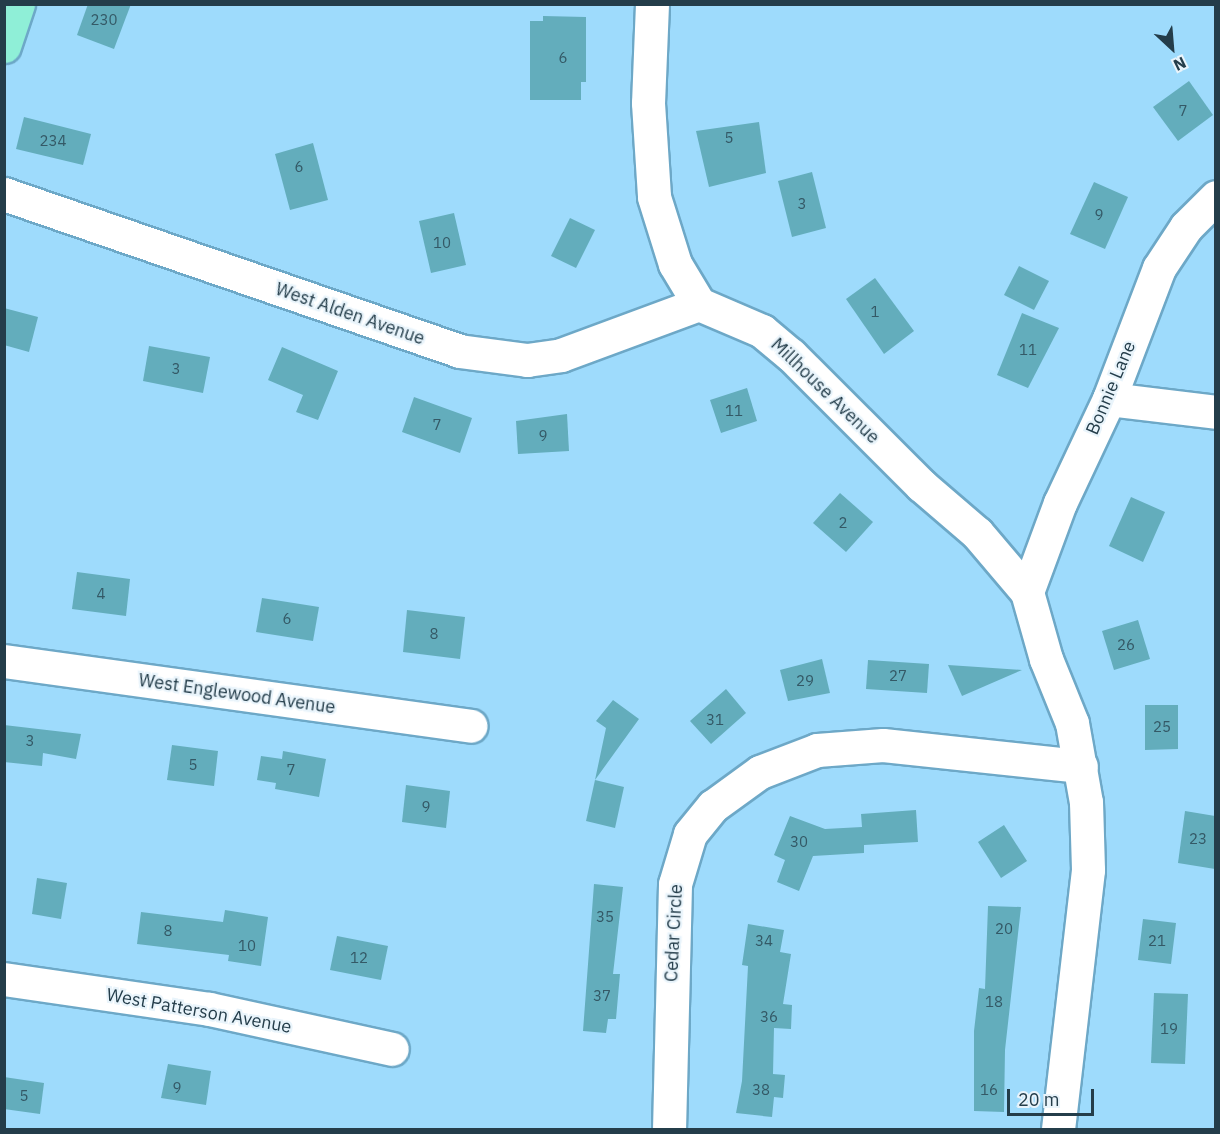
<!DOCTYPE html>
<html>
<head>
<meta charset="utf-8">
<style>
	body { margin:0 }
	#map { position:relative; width:1220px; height:1134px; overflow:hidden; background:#9edbfc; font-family:"IBM Plex Sans",sans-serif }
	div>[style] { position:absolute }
	.building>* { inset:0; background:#63adbc }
	.roads { filter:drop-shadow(2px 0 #6da8c7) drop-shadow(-2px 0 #6da8c7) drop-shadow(0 2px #6da8c7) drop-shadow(0 -2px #6da8c7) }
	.minor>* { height:33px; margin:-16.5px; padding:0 16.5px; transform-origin:16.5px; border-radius:16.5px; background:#fff }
	.major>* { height:33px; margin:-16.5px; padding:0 16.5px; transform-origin:16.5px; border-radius:16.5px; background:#8fefd7 }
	span { translate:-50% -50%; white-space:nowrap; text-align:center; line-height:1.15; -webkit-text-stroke:4.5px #e9f4fb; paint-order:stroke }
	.number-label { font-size:15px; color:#345966 }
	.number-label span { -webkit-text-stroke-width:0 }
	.street-label { font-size:18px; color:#243d4a }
	.frame { position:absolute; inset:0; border:6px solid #243d4a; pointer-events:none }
	.north { position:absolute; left:1142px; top:18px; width:60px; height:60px; -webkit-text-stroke:4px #e9f4fb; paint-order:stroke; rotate:154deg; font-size:16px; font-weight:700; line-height:24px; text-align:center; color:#243d4a }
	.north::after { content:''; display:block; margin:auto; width:21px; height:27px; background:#243d4a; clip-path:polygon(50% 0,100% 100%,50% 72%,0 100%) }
	.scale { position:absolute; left:1007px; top:1089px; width:87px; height:27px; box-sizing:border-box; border:3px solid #243d4a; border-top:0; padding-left:8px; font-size:18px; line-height:21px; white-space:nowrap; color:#243d4a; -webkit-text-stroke:4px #e9f4fb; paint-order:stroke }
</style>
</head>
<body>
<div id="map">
	<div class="building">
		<div style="clip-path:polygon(88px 4px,131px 4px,114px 49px,77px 35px)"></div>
		<div style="clip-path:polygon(543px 16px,586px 17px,586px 82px,581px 82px,581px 100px,530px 100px,530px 21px,543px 21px)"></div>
		<div style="clip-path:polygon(1189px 81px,1213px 115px,1178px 141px,1153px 107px)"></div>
		<div style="clip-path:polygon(24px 117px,91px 134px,83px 165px,16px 149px)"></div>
		<div style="clip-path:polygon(759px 122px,766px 173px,709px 187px,696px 131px)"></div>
		<div style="clip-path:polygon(313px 143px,328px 200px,290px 210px,275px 154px)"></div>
		<div style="clip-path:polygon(812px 172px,826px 228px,792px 237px,778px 181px)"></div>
		<div style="clip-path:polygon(1094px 182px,1128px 197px,1105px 249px,1070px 234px)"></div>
		<div style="clip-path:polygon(454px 213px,466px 265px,431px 273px,419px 221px)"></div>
		<div style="clip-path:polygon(570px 218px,595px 230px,576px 268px,551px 256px)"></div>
		<div style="clip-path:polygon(1019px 266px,1049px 281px,1034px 310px,1004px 295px)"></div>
		<div style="clip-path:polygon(875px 278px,914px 331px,884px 354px,846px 299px)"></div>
		<div style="clip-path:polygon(4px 308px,38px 317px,29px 352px,4px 345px)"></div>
		<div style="clip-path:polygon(1022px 313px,1059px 328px,1028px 388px,997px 375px)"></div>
		<div style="clip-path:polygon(149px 346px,210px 357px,203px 393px,143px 381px)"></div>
		<div style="clip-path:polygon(282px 347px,338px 371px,318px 420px,296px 412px,303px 395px,268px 380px)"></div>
		<div style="clip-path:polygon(747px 388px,757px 421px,721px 433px,710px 400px)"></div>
		<div style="clip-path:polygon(414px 397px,472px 418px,460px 453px,402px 432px)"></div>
		<div style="clip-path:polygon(567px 414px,569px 451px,518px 454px,516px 421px)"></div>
		<div style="clip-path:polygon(840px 493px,873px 522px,846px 552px,813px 523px)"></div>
		<div style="clip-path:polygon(1131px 497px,1165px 512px,1143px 562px,1109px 546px)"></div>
		<div style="clip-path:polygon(77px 572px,130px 579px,126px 616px,72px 609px)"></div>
		<div style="clip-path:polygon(262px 598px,319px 607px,313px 641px,256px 632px)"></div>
		<div style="clip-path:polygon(407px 610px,465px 617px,460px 659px,403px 652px)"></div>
		<div style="clip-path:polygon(1138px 620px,1150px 659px,1114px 670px,1102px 631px)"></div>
		<div style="clip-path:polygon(822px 659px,830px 693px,788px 701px,780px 670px)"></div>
		<div style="clip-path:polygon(868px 660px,929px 664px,927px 693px,866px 689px)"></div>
		<div style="clip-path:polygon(948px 665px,978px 667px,1022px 670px,962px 696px)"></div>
		<div style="clip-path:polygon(726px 689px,746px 713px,711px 744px,690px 721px)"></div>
		<div style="clip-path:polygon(613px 700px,639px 719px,595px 780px,606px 728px,596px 721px)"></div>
		<div style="clip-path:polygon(1145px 705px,1178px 705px,1178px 749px,1145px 750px)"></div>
		<div style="clip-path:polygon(4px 725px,81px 734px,76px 759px,43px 753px,42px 766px,4px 762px)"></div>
		<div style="clip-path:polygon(172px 745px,218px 751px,214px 786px,167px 780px)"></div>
		<div style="clip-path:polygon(283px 751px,326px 759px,319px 797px,275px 789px,276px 783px,257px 780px,261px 756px,282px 759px)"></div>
		<div style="clip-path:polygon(595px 780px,624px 787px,615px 828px,586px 821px)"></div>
		<div style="clip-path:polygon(406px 785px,450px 791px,446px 828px,402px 822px)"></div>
		<div style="clip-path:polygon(916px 810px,918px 842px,864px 845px,864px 853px,813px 856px,799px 891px,777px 882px,785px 860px,774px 855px,790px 816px,825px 829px,862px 827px,861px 814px)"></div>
		<div style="clip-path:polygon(1185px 811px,1215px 816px,1215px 869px,1178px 863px)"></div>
		<div style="clip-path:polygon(1004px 825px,1027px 861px,1001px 878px,978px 842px)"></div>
		<div style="clip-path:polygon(37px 878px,67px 883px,61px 919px,32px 914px)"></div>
		<div style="clip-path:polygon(594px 884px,623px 887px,613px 974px,620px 974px,616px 1019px,608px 1019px,606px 1033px,583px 1031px)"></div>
		<div style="clip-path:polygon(988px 906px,1021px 907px,1005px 1050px,1004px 1112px,974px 1111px,974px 1031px,979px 988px,985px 989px)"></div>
		<div style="clip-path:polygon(225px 910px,268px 917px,261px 966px,228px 961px,229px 955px,137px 944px,141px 912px,223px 922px)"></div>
		<div style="clip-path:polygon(1143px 919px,1176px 923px,1171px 964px,1138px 960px)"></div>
		<div style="clip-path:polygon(748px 924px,784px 930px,780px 952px,791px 954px,783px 1004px,792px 1005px,791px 1029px,774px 1028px,773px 1074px,785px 1075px,783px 1098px,774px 1097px,772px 1117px,736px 1113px,742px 1081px,748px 966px,742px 965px)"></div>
		<div style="clip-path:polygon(337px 936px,388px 946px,381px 980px,330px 970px)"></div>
		<div style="clip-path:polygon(1154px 993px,1188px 994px,1185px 1064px,1151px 1063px)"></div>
		<div style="clip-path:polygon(168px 1064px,211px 1071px,206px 1105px,161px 1098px)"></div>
		<div style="clip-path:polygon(4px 1077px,44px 1083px,40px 1114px,4px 1109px)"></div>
	</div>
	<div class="roads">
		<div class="minor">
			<div style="left:652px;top:4px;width:99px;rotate:92.3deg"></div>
			<div style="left:648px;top:103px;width:94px;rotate:86.3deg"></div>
			<div style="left:654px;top:197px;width:70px;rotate:72.6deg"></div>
			<div style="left:675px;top:264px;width:47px;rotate:59deg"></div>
			<div style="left:699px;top:304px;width:69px;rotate:23.2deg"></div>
			<div style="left:762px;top:331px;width:38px;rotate:40deg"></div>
			<div style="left:791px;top:355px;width:184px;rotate:45deg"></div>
			<div style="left:921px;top:485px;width:74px;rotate:40.6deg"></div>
			<div style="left:977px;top:533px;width:77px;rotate:49.7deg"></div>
			<div style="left:1027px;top:592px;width:70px;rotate:74.2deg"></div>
			<div style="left:1046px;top:659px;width:69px;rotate:67.9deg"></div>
			<div style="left:1072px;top:723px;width:80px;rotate:80deg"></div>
			<div style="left:1086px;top:802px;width:68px;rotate:88.3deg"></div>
			<div style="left:1088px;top:870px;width:262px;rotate:96.6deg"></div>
			<div style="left:4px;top:194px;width:481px;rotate:19deg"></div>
			<div style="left:459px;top:351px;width:69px;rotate:7.5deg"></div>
			<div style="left:527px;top:360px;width:34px;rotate:-8deg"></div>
			<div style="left:561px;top:355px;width:147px;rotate:-20.3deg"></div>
			<div style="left:1109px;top:399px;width:108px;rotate:6.9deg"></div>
			<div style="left:1027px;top:592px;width:95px;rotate:-69.7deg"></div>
			<div style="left:1060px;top:503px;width:115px;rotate:-64.8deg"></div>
			<div style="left:1109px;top:399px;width:140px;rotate:-69.1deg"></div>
			<div style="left:1159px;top:268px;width:49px;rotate:-56.6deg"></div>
			<div style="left:1186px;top:227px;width:42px;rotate:-45deg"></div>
			<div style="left:4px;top:661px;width:471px;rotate:7.9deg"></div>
			<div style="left:4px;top:979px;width:207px;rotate:8.3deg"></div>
			<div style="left:209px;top:1009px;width:187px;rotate:12.3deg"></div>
			<div style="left:669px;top:1130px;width:246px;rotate:-88.6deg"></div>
			<div style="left:675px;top:884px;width:52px;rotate:-73.3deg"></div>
			<div style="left:690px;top:834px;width:36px;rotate:-51deg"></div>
			<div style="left:713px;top:806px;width:58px;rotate:-35.9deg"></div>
			<div style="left:760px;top:772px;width:61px;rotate:-21.1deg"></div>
			<div style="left:817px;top:750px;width:66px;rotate:-4.3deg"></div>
			<div style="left:883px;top:745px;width:199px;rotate:6.1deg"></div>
		</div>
		<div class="major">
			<div style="left:4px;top:46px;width:44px;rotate:-71.6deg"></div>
		</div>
	</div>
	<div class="number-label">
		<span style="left:104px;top:20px">230</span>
		<span style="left:563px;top:58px">6</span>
		<span style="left:1183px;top:111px">7</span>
		<span style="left:729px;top:138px">5</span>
		<span style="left:53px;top:141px">234</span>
		<span style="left:299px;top:167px">6</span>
		<span style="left:802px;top:204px">3</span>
		<span style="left:1099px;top:215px">9</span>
		<span style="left:442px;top:243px">10</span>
		<span style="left:875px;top:312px">1</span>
		<span style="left:1028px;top:350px">11</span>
		<span style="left:176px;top:369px">3</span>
		<span style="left:734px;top:411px">11</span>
		<span style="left:437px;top:425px">7</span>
		<span style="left:543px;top:436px">9</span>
		<span style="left:843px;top:523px">2</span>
		<span style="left:101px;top:594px">4</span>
		<span style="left:287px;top:619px">6</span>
		<span style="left:434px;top:634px">8</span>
		<span style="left:1126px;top:645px">26</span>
		<span style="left:898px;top:676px">27</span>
		<span style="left:805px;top:681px">29</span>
		<span style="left:715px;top:720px">31</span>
		<span style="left:1162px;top:727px">25</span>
		<span style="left:30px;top:741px">3</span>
		<span style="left:193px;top:765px">5</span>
		<span style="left:291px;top:770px">7</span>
		<span style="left:426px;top:807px">9</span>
		<span style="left:1198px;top:839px">23</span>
		<span style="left:799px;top:842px">30</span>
		<span style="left:605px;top:917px">35</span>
		<span style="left:1004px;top:929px">20</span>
		<span style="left:168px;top:931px">8</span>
		<span style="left:764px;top:941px">34</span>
		<span style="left:1157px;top:941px">21</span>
		<span style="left:247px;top:946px">10</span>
		<span style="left:359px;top:958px">12</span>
		<span style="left:602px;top:996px">37</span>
		<span style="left:994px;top:1002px">18</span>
		<span style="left:769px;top:1017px">36</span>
		<span style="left:1169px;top:1029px">19</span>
		<span style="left:177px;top:1088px">9</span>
		<span style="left:761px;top:1090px">38</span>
		<span style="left:989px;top:1090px">16</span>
		<span style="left:24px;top:1096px">5</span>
	</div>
	<div class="street-label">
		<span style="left:350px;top:314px;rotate:19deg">West Alden Avenue</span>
		<span style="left:1111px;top:388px;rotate:-67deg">Bonnie Lane</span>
		<span style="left:825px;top:391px;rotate:44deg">Millhouse Avenue</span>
		<span style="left:237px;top:694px;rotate:8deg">West Englewood Avenue</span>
		<span style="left:674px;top:933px;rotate:-87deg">Cedar Circle</span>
		<span style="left:199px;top:1011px;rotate:10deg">West Patterson Avenue</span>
	</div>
	<div class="frame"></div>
	<div class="north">N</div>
	<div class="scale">20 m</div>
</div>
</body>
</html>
